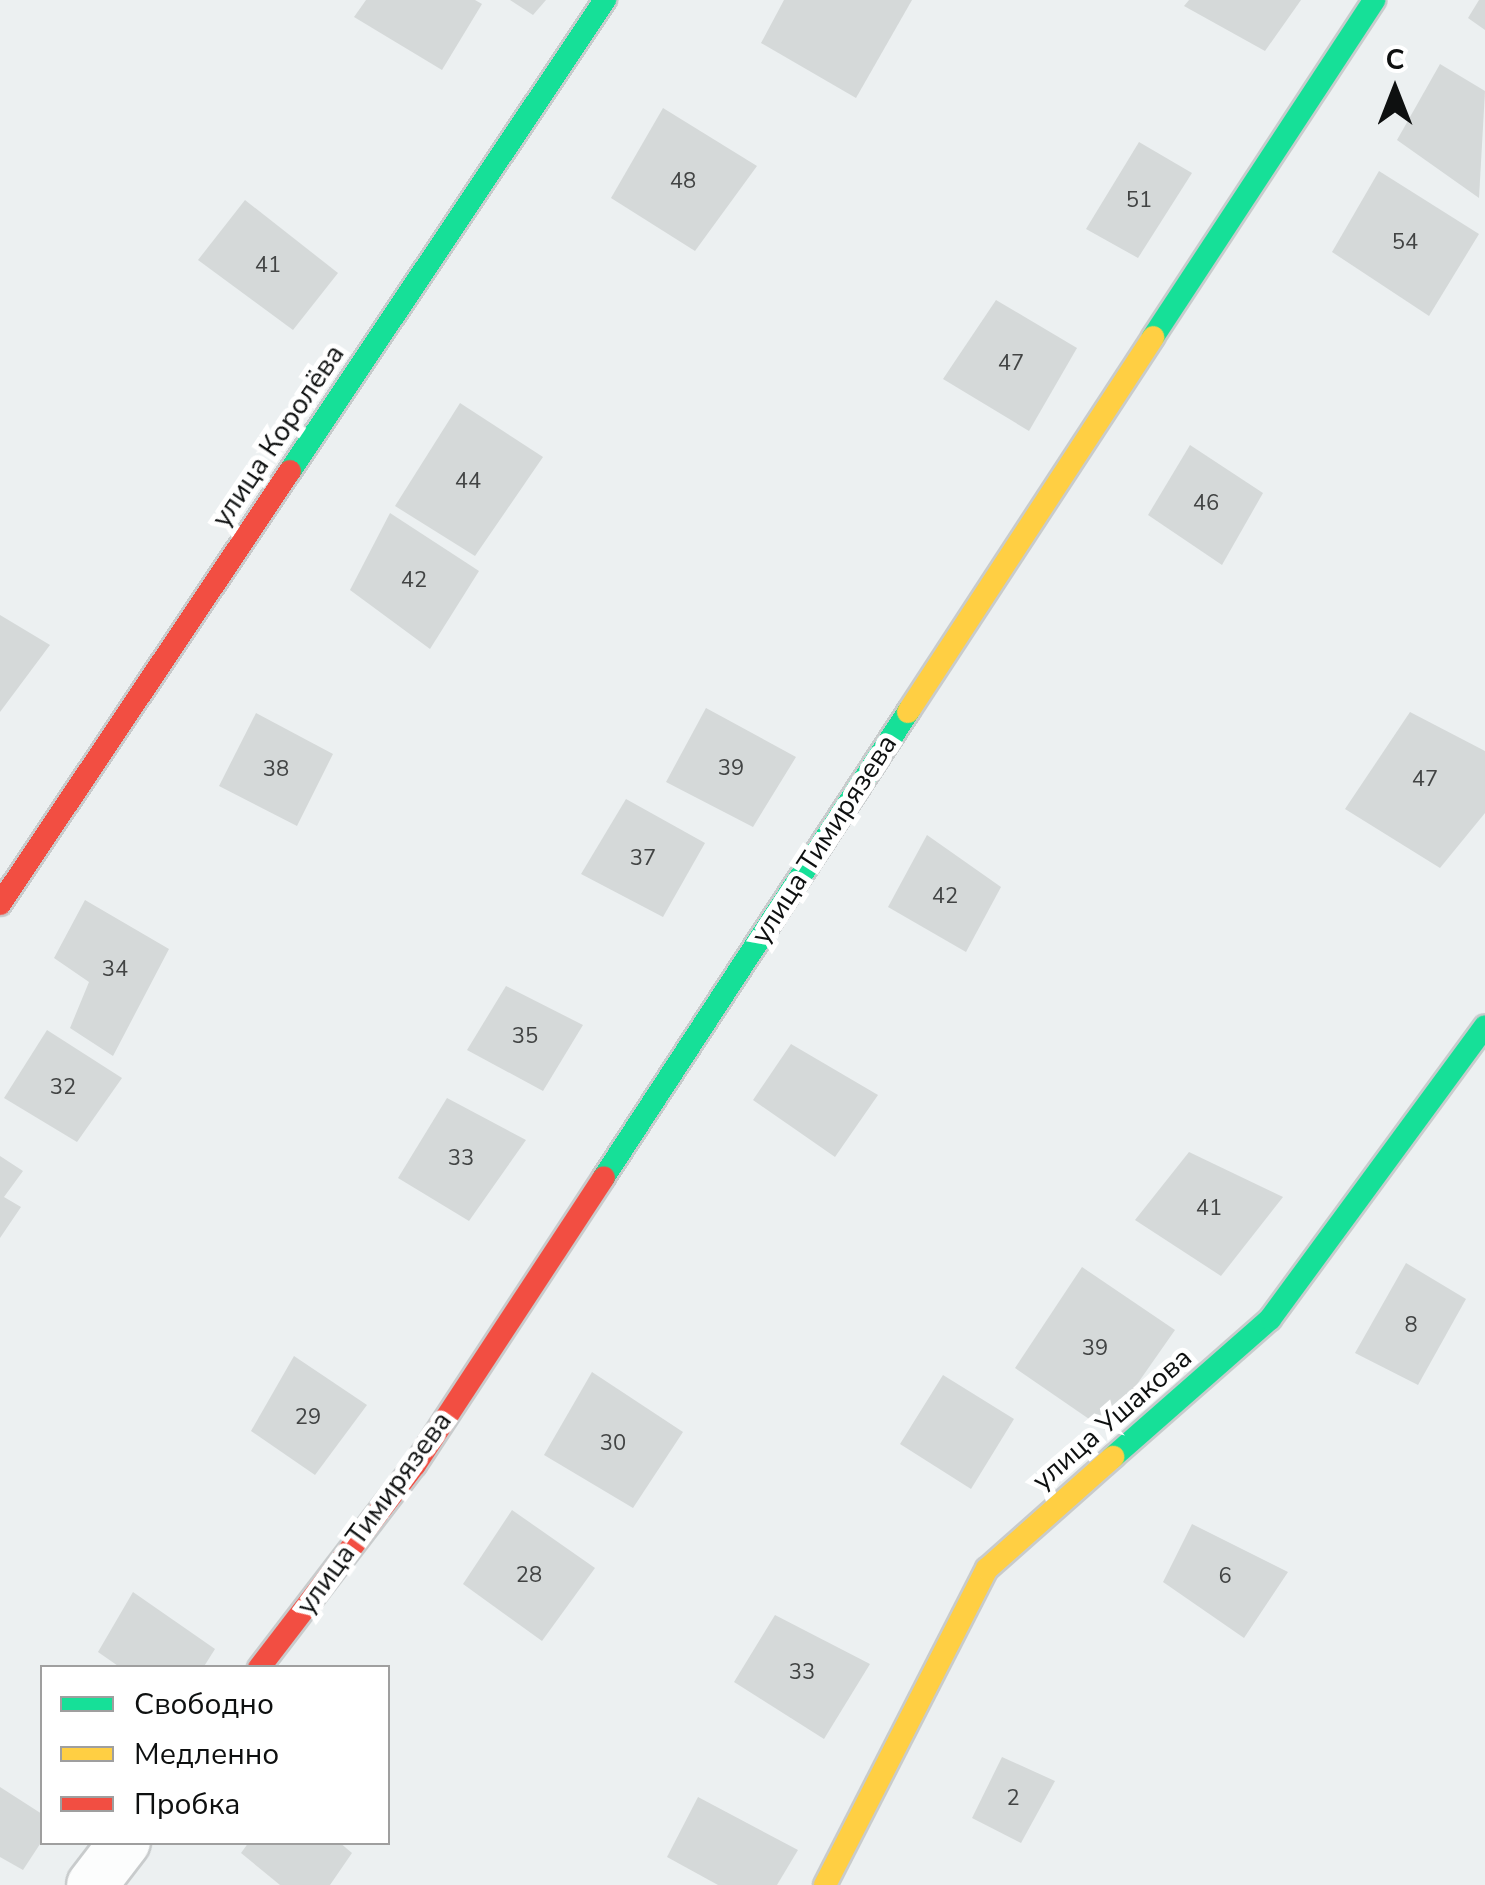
<!DOCTYPE html>
<html>
<head>
<meta charset="utf-8">
<style>
	body { margin:0 }
	#map { position:relative; width:1485px; height:1885px; overflow:hidden; background:#ecf0f1; font-family:"Nunito Sans",sans-serif }
	div>[style] { position:absolute }
	.building>* { inset:0; background:#d5d9d9 }
	.roads { filter:drop-shadow(2px 0 #c8cbcc) drop-shadow(-2px 0 #c8cbcc) drop-shadow(0 2px #c8cbcc) drop-shadow(0 -2px #c8cbcc) }
	.street>* { height:50px; margin:-25px; padding:0 25px; transform-origin:25px; border-radius:25px; background:#fcfdfd }
	.fast>* { height:22px; margin:-11px; padding:0 11px; transform-origin:11px; border-radius:11px; background:#16e098 }
	.slow>* { height:22px; margin:-11px; padding:0 11px; transform-origin:11px; border-radius:11px; background:#ffcf43 }
	.jam>* { height:22px; margin:-11px; padding:0 11px; transform-origin:11px; border-radius:11px; background:#f24e42 }
	span { translate:-50% -50%; white-space:nowrap; text-align:center; line-height:1.15; -webkit-text-stroke:10px #fff; paint-order:stroke }
	.number-label { font-size:22px; color:#424444 }
	.number-label span { -webkit-text-stroke-width:0 }
	.street-label { font-size:28px; color:#0e1010 }
	.legend { position:absolute; left:40px; top:1665px; width:350px; height:180px; box-sizing:border-box; background:#fff; border:2px solid #9f9f9f; margin:0; padding:12px 18px; list-style:none; font-size:30px; color:#0e1010 }
	.legend li { display:flex; align-items:center; gap:20px; height:50px }
	.legend b { width:50px; border:2px solid #9f9f9f }
	.north { position:absolute; left:1345px; top:40px; width:100px; height:100px; -webkit-text-stroke:8px #fff; paint-order:stroke; rotate:0deg; font-size:28px; font-weight:700; line-height:40px; text-align:center; color:#0e1010 }
	.north::after { content:''; display:block; margin:auto; width:35px; height:45px; background:#0e1010; clip-path:polygon(50% 0,100% 100%,50% 72%,0 100%) }
</style>
</head>
<body>
<div id="map">
	<div class="building">
		<div style="clip-path:polygon(366px 0,475px 0,482px 4px,442px 70px,354px 17px)"></div>
		<div style="clip-path:polygon(510px 0,546px 0,533px 15px)"></div>
		<div style="clip-path:polygon(784px 0,912px 0,856px 98px,761px 43px)"></div>
		<div style="clip-path:polygon(1189px 0,1301px 0,1265px 51px,1184px 6px)"></div>
		<div style="clip-path:polygon(1479px 0,1485px 0,1485px 30px,1468px 18px)"></div>
		<div style="clip-path:polygon(1440px 64px,1485px 91px,1479px 198px,1397px 140px)"></div>
		<div style="clip-path:polygon(663px 108px,757px 166px,695px 251px,611px 198px)"></div>
		<div style="clip-path:polygon(1139px 142px,1192px 173px,1138px 258px,1086px 229px)"></div>
		<div style="clip-path:polygon(1379px 171px,1479px 234px,1429px 316px,1332px 252px)"></div>
		<div style="clip-path:polygon(245px 200px,338px 273px,293px 330px,198px 260px)"></div>
		<div style="clip-path:polygon(996px 300px,1077px 348px,1029px 431px,943px 379px)"></div>
		<div style="clip-path:polygon(460px 403px,543px 457px,475px 556px,395px 506px)"></div>
		<div style="clip-path:polygon(1190px 445px,1263px 493px,1222px 565px,1148px 515px)"></div>
		<div style="clip-path:polygon(390px 513px,479px 571px,430px 649px,350px 590px)"></div>
		<div style="clip-path:polygon(0 615px,50px 645px,0 712px)"></div>
		<div style="clip-path:polygon(706px 708px,796px 757px,753px 827px,666px 782px)"></div>
		<div style="clip-path:polygon(1410px 712px,1485px 751px,1485px 813px,1440px 868px,1345px 809px)"></div>
		<div style="clip-path:polygon(256px 713px,333px 754px,297px 826px,219px 786px)"></div>
		<div style="clip-path:polygon(626px 799px,705px 843px,663px 917px,581px 874px)"></div>
		<div style="clip-path:polygon(927px 835px,1001px 887px,966px 952px,888px 907px)"></div>
		<div style="clip-path:polygon(85px 900px,169px 949px,113px 1056px,70px 1028px,89px 982px,54px 958px)"></div>
		<div style="clip-path:polygon(506px 986px,583px 1025px,543px 1091px,467px 1050px)"></div>
		<div style="clip-path:polygon(47px 1030px,122px 1078px,77px 1142px,4px 1098px)"></div>
		<div style="clip-path:polygon(791px 1044px,878px 1095px,835px 1157px,753px 1100px)"></div>
		<div style="clip-path:polygon(447px 1098px,526px 1140px,469px 1221px,398px 1178px)"></div>
		<div style="clip-path:polygon(1189px 1152px,1283px 1197px,1221px 1276px,1135px 1220px)"></div>
		<div style="clip-path:polygon(0 1156px,23px 1171px,4px 1197px,21px 1207px,0 1238px)"></div>
		<div style="clip-path:polygon(1406px 1263px,1466px 1299px,1418px 1385px,1355px 1353px)"></div>
		<div style="clip-path:polygon(1082px 1267px,1175px 1330px,1105px 1430px,1015px 1368px)"></div>
		<div style="clip-path:polygon(294px 1356px,367px 1405px,315px 1475px,251px 1431px)"></div>
		<div style="clip-path:polygon(592px 1372px,683px 1432px,633px 1508px,544px 1455px)"></div>
		<div style="clip-path:polygon(943px 1375px,1014px 1419px,971px 1489px,900px 1444px)"></div>
		<div style="clip-path:polygon(512px 1510px,595px 1568px,542px 1641px,463px 1584px)"></div>
		<div style="clip-path:polygon(1192px 1524px,1288px 1572px,1244px 1638px,1163px 1582px)"></div>
		<div style="clip-path:polygon(133px 1592px,215px 1649px,203px 1668px,121px 1668px,98px 1652px)"></div>
		<div style="clip-path:polygon(775px 1615px,870px 1664px,824px 1739px,734px 1682px)"></div>
		<div style="clip-path:polygon(1002px 1757px,1055px 1781px,1021px 1843px,972px 1818px)"></div>
		<div style="clip-path:polygon(0 1787px,42px 1814px,42px 1841px,23px 1870px,0 1857px)"></div>
		<div style="clip-path:polygon(698px 1797px,798px 1850px,777px 1885px,718px 1885px,667px 1857px)"></div>
		<div style="clip-path:polygon(249px 1842px,339px 1842px,352px 1853px,330px 1885px,280px 1885px,241px 1853px)"></div>
	</div>
	<div class="roads">
		<div class="street">
			<div style="left:92px;top:1885px;width:54px;rotate:-52.5deg"></div>
		</div>
		<div class="fast">
			<div style="left:1153px;top:337px;width:403px;rotate:-56.7deg"></div>
			<div style="left:290px;top:471px;width:567px;rotate:-56.23deg"></div>
			<div style="left:604px;top:1177px;width:556px;rotate:-56.82deg"></div>
			<div style="left:1113px;top:1457px;width:209px;rotate:-41.3deg"></div>
			<div style="left:1270px;top:1319px;width:363px;rotate:-53.7deg"></div>
		</div>
		<div class="slow">
			<div style="left:908px;top:712px;width:448px;rotate:-56.8deg"></div>
			<div style="left:825px;top:1885px;width:355px;rotate:-62.9deg"></div>
			<div style="left:987px;top:1569px;width:169px;rotate:-41.6deg"></div>
		</div>
		<div class="jam">
			<div style="left:0;top:904px;width:521px;rotate:-56.19deg"></div>
			<div style="left:259px;top:1668px;width:256px;rotate:-52.5deg"></div>
			<div style="left:415px;top:1465px;width:344px;rotate:-56.7deg"></div>
		</div>
	</div>
	<div class="number-label">
		<span style="left:683px;top:182px">48</span>
		<span style="left:1139px;top:201px">51</span>
		<span style="left:1405px;top:243px">54</span>
		<span style="left:268px;top:266px">41</span>
		<span style="left:1011px;top:364px">47</span>
		<span style="left:468px;top:482px">44</span>
		<span style="left:1206px;top:504px">46</span>
		<span style="left:414px;top:581px">42</span>
		<span style="left:731px;top:769px">39</span>
		<span style="left:276px;top:770px">38</span>
		<span style="left:1425px;top:780px">47</span>
		<span style="left:643px;top:859px">37</span>
		<span style="left:945px;top:897px">42</span>
		<span style="left:115px;top:970px">34</span>
		<span style="left:525px;top:1037px">35</span>
		<span style="left:63px;top:1088px">32</span>
		<span style="left:461px;top:1159px">33</span>
		<span style="left:1209px;top:1209px">41</span>
		<span style="left:1411px;top:1326px">8</span>
		<span style="left:1095px;top:1349px">39</span>
		<span style="left:308px;top:1418px">29</span>
		<span style="left:613px;top:1444px">30</span>
		<span style="left:529px;top:1576px">28</span>
		<span style="left:1225px;top:1577px">6</span>
		<span style="left:802px;top:1673px">33</span>
		<span style="left:1013px;top:1799px">2</span>
	</div>
	<div class="street-label">
		<span style="left:278px;top:436px;rotate:-56deg">улица Королёва</span>
		<span style="left:824px;top:839px;rotate:-57deg">улица Тимирязева</span>
		<span style="left:1112px;top:1419px;rotate:-41deg">улица Ушакова</span>
		<span style="left:374px;top:1513px;rotate:-54deg">улица Тимирязева</span>
	</div>
	<ul class="legend">
	<li><b style="height:12px;background:#16e098"></b>Свободно</li>
	<li><b style="height:12px;background:#ffcf43"></b>Медленно</li>
	<li><b style="height:12px;background:#f24e42"></b>Пробка</li>
	</ul>
	<div class="north">С</div>
</div>
</body>
</html>
